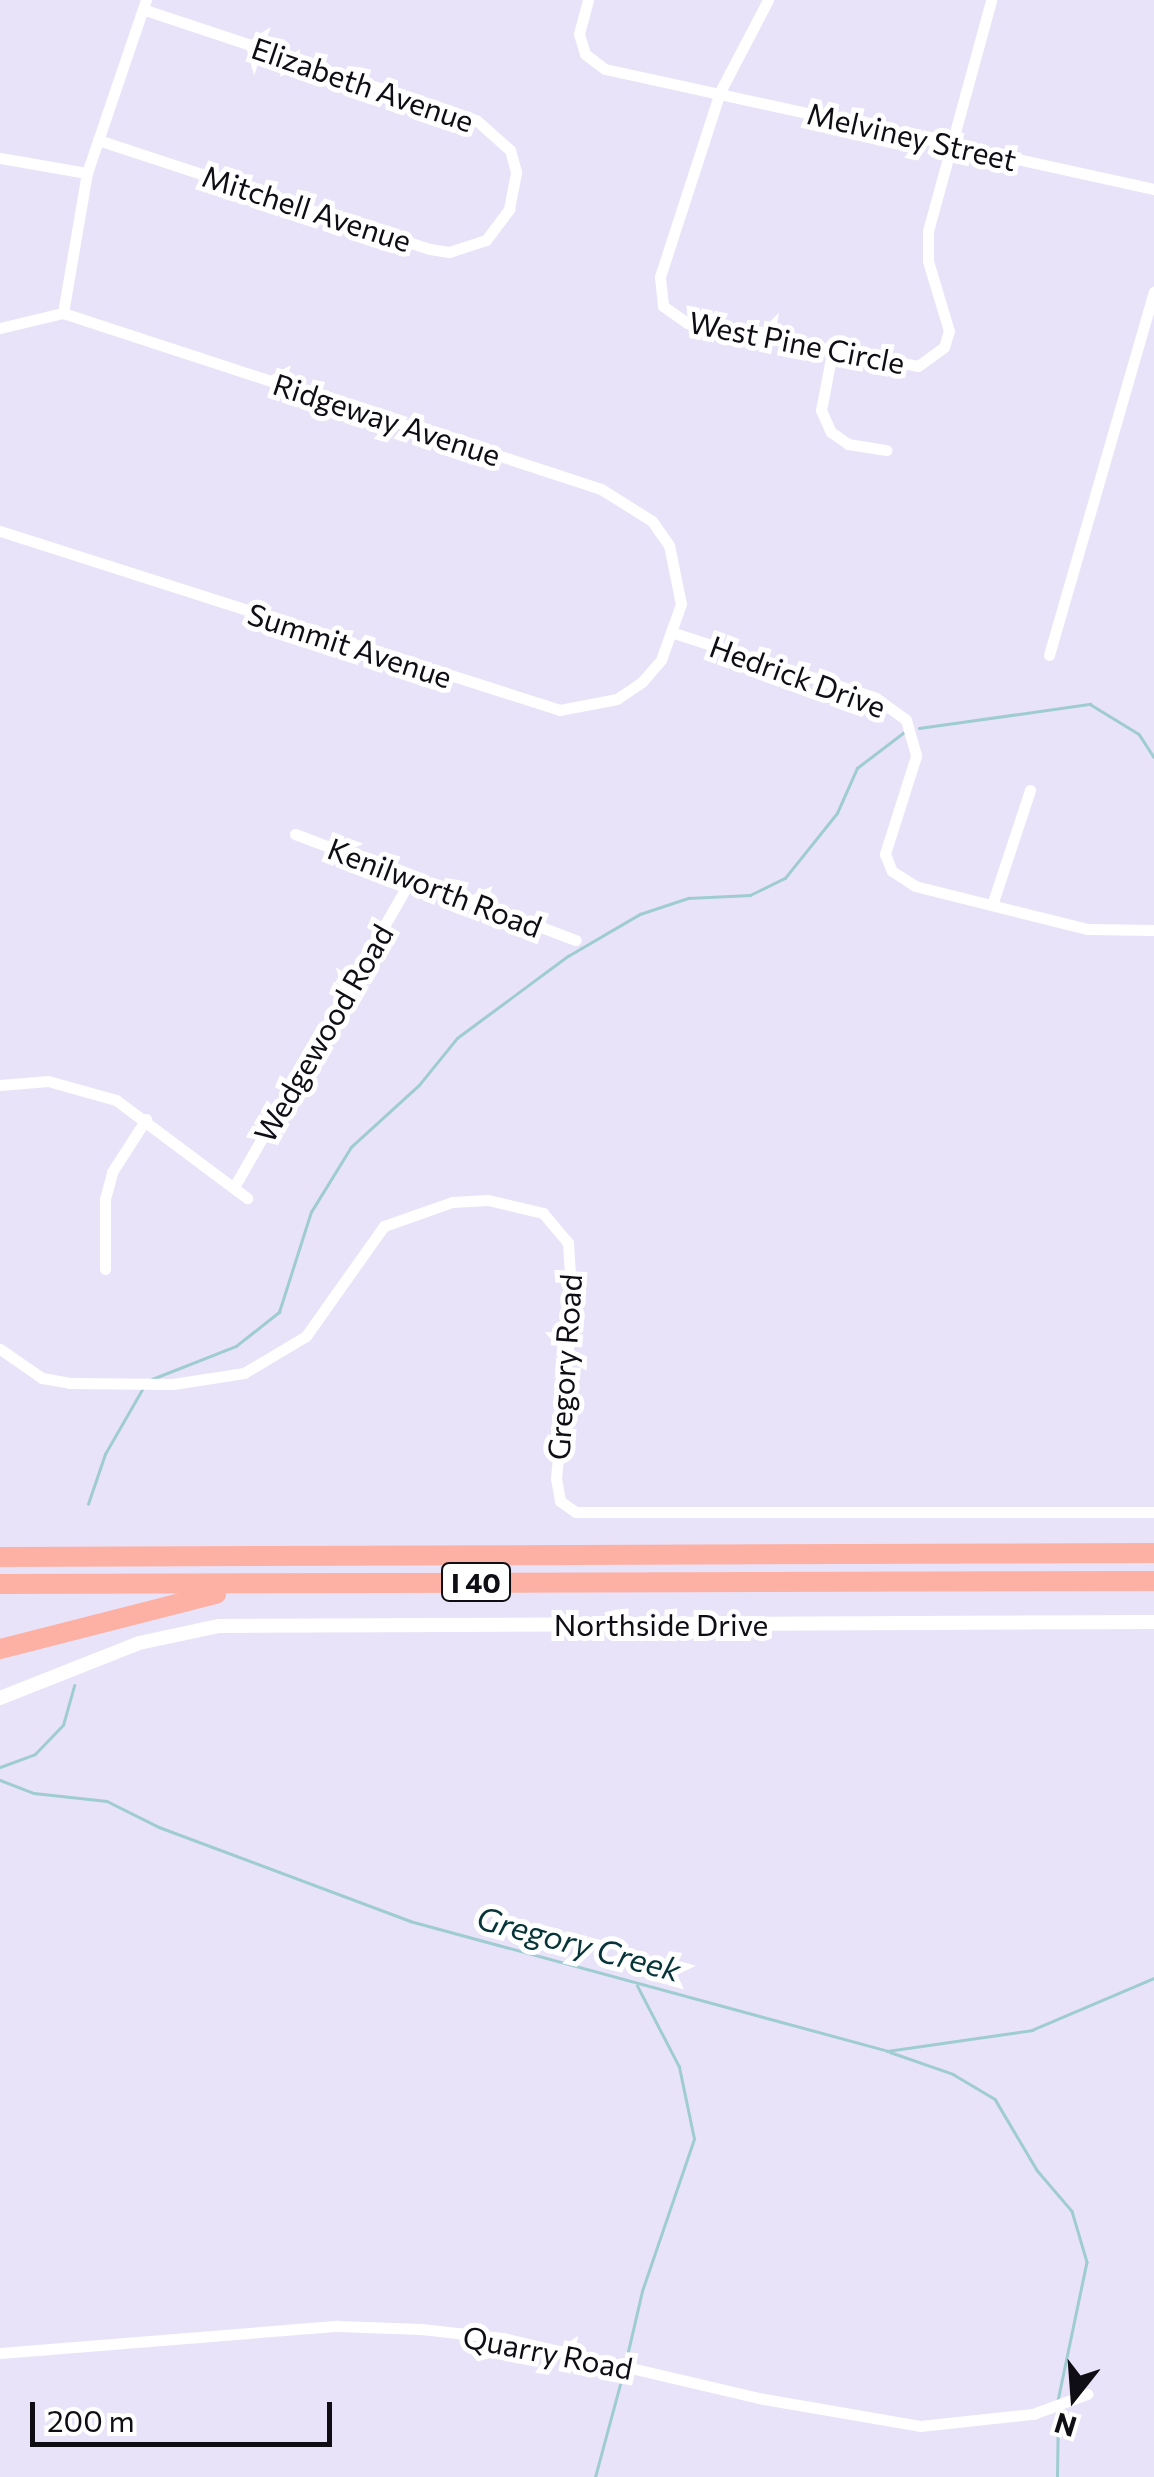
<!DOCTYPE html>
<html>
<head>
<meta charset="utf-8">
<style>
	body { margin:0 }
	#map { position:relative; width:1154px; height:2477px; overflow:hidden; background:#e9e3f9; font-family:Commissioner,sans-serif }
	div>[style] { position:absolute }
	.stream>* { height:2.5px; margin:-1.25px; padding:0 1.25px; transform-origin:1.25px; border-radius:1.25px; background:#9eccd1 }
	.minor>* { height:11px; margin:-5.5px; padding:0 5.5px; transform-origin:5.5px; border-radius:5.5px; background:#fff }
	.tertiary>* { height:14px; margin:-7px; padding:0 7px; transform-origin:7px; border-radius:7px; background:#fff }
	.motorway>* { height:20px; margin:-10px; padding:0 10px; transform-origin:10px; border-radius:10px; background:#fdb1a4 }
	span { translate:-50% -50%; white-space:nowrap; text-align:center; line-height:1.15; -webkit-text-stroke:10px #fff; paint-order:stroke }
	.shield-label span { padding:2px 8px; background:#fff; border:2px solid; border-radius:8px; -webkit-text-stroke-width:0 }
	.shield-label { font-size:28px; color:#100e15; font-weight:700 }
	.street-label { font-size:30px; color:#100e15 }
	.water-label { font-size:32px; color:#073439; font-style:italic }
	.north { position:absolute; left:1024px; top:2347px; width:100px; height:100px; -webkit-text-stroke:8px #fff; paint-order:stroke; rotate:197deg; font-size:28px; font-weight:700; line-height:40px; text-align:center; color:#100e15 }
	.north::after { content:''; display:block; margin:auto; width:35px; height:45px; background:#100e15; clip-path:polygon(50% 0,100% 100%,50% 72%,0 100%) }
	.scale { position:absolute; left:30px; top:2402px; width:302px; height:45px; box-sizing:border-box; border:5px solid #100e15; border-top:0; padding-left:12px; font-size:30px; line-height:35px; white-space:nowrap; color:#100e15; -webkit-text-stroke:8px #fff; paint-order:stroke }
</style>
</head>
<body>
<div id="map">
	<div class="stream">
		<div style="left:919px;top:728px;width:173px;rotate:-8deg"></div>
		<div style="left:1090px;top:704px;width:57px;rotate:31.5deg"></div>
		<div style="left:1139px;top:734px;width:27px;rotate:57deg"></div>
		<div style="left:152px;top:1379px;width:90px;rotate:-21.4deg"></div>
		<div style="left:236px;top:1346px;width:55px;rotate:-38.3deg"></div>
		<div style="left:279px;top:1312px;width:105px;rotate:-72.3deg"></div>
		<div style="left:311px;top:1212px;width:76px;rotate:-58.4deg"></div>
		<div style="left:351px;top:1147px;width:92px;rotate:-42.4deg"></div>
		<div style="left:419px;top:1085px;width:60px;rotate:-51deg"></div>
		<div style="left:457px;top:1038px;width:138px;rotate:-36.5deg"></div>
		<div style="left:568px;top:956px;width:83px;rotate:-30.3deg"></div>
		<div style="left:640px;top:914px;width:51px;rotate:-18.4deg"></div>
		<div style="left:688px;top:898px;width:62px;rotate:-2.8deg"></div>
		<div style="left:750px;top:895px;width:39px;rotate:-26deg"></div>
		<div style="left:785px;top:878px;width:83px;rotate:-51.3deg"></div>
		<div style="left:837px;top:813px;width:49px;rotate:-66deg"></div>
		<div style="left:857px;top:768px;width:58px;rotate:-37.3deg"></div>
		<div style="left:88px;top:1504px;width:53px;rotate:-71.2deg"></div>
		<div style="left:105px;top:1454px;width:76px;rotate:-60.1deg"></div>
		<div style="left:0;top:1767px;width:37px;rotate:-20deg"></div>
		<div style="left:35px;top:1754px;width:40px;rotate:-46deg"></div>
		<div style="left:63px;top:1725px;width:41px;rotate:-74.2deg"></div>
		<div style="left:0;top:1780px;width:36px;rotate:21deg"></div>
		<div style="left:34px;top:1793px;width:73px;rotate:6.3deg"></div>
		<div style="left:107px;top:1801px;width:58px;rotate:26.6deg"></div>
		<div style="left:159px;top:1827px;width:268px;rotate:20.5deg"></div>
		<div style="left:410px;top:1921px;width:494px;rotate:15.2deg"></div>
		<div style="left:887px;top:2051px;width:147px;rotate:-8.2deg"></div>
		<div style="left:1032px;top:2030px;width:133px;rotate:-23.1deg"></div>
		<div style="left:890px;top:2052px;width:67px;rotate:19.2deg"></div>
		<div style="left:953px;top:2074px;width:49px;rotate:30.8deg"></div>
		<div style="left:995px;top:2099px;width:82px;rotate:59.4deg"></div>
		<div style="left:1037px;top:2170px;width:54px;rotate:49.5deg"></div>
		<div style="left:1072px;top:2211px;width:53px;rotate:73.6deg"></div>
		<div style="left:1087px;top:2262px;width:142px;rotate:101.8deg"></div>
		<div style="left:626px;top:2360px;width:71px;rotate:-76.9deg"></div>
		<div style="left:642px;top:2291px;width:161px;rotate:-71.1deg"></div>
		<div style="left:694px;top:2139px;width:74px;rotate:-101.8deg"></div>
		<div style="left:679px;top:2067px;width:91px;rotate:-117.4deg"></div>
		<div style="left:595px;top:2477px;width:108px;rotate:-74.9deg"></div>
		<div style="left:1057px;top:2477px;width:68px;rotate:-89.2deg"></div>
	</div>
	<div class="minor">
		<div style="left:588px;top:0;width:35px;rotate:105deg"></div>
		<div style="left:579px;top:34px;width:21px;rotate:73deg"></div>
		<div style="left:585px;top:54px;width:25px;rotate:37deg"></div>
		<div style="left:605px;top:69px;width:562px;rotate:12.33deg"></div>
		<div style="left:768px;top:0;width:104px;rotate:117.6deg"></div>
		<div style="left:720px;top:92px;width:194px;rotate:108deg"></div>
		<div style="left:660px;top:277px;width:29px;rotate:84deg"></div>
		<div style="left:663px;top:306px;width:29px;rotate:35deg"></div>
		<div style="left:687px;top:323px;width:235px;rotate:10.5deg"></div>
		<div style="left:918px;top:366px;width:32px;rotate:-36deg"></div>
		<div style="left:944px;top:347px;width:17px;rotate:-73deg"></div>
		<div style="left:949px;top:331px;width:73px;rotate:-106.7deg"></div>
		<div style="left:928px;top:261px;width:30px;rotate:-90deg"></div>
		<div style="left:928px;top:231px;width:239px;rotate:-74.7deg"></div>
		<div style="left:98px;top:140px;width:349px;rotate:18.2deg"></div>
		<div style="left:430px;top:249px;width:19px;rotate:9deg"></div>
		<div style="left:449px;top:252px;width:39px;rotate:-18deg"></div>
		<div style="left:486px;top:240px;width:39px;rotate:-53deg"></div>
		<div style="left:509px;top:209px;width:38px;rotate:-79deg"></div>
		<div style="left:516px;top:172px;width:23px;rotate:-105deg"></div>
		<div style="left:510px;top:150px;width:45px;rotate:-138.6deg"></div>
		<div style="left:476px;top:120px;width:351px;rotate:-161.6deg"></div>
		<div style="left:0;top:158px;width:88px;rotate:9.8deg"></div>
		<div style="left:63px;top:313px;width:142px;rotate:-80.3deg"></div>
		<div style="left:87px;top:173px;width:183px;rotate:-71.2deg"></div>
		<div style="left:0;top:328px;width:65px;rotate:-13.4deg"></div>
		<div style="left:63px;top:313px;width:566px;rotate:18.11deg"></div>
		<div style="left:601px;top:489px;width:60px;rotate:32.1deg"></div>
		<div style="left:652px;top:521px;width:29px;rotate:55deg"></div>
		<div style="left:669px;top:545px;width:60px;rotate:78.5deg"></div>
		<div style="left:681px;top:604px;width:59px;rotate:109.7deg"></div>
		<div style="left:661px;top:660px;width:29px;rotate:131deg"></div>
		<div style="left:642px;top:682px;width:30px;rotate:146deg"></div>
		<div style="left:617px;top:699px;width:58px;rotate:169.1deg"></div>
		<div style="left:560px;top:710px;width:588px;rotate:-162.27deg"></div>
		<div style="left:832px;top:353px;width:58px;rotate:100.9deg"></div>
		<div style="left:821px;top:410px;width:24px;rotate:66deg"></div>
		<div style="left:831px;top:432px;width:21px;rotate:35deg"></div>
		<div style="left:848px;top:444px;width:39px;rotate:9deg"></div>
		<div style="left:674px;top:633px;width:212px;rotate:17.8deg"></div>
		<div style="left:876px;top:698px;width:37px;rotate:36deg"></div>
		<div style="left:906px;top:720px;width:37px;rotate:74deg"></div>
		<div style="left:916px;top:756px;width:103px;rotate:107.6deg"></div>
		<div style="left:885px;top:854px;width:18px;rotate:68deg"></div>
		<div style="left:892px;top:871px;width:27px;rotate:33deg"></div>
		<div style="left:915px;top:886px;width:178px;rotate:14deg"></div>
		<div style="left:1088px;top:929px;width:66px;rotate:0.9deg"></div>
		<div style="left:1049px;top:655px;width:378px;rotate:-73.9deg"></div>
		<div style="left:295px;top:834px;width:300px;rotate:20.7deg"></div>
		<div style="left:993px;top:902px;width:118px;rotate:-71.7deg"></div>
		<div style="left:0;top:1085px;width:48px;rotate:-4.8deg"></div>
		<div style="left:48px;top:1081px;width:71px;rotate:15.6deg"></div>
		<div style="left:116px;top:1100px;width:164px;rotate:36.8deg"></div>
		<div style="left:234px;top:1187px;width:357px;rotate:-60.1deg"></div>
		<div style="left:105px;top:1269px;width:70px;rotate:-90deg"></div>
		<div style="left:105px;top:1199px;width:28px;rotate:-75deg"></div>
		<div style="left:112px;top:1172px;width:63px;rotate:-57.3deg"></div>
		<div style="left:0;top:1349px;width:51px;rotate:34.6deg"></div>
		<div style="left:42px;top:1378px;width:27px;rotate:10deg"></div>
		<div style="left:69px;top:1383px;width:104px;rotate:0.6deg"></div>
		<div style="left:173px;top:1384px;width:72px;rotate:-8.8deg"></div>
		<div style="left:244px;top:1373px;width:72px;rotate:-30.8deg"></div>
		<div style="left:306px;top:1336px;width:135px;rotate:-54.7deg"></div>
		<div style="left:384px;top:1226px;width:72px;rotate:-19.4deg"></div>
		<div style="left:452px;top:1202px;width:36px;rotate:-3deg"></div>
		<div style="left:488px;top:1200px;width:57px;rotate:13.3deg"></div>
		<div style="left:543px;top:1213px;width:39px;rotate:50deg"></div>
		<div style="left:568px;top:1243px;width:63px;rotate:86.4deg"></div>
		<div style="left:572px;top:1306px;width:173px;rotate:95.3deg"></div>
		<div style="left:556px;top:1478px;width:23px;rotate:80deg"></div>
		<div style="left:560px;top:1501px;width:19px;rotate:35deg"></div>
		<div style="left:576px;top:1512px;width:578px"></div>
		<div style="left:0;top:2353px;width:339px;rotate:-4.6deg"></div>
		<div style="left:338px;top:2326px;width:83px;rotate:2.1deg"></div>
		<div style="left:421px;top:2329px;width:82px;rotate:6.3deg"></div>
		<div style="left:503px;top:2338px;width:268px;rotate:13.2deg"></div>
		<div style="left:764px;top:2399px;width:158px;rotate:9.8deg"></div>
		<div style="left:920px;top:2426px;width:114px;rotate:-6.1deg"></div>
		<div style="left:1033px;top:2414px;width:58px;rotate:-20.3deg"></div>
	</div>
	<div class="tertiary">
		<div style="left:0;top:1698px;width:149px;rotate:-21.6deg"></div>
		<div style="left:139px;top:1643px;width:82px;rotate:-12deg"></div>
		<div style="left:219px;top:1626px;width:935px;rotate:-0.25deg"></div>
	</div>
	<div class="motorway">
		<div style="left:0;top:1557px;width:1154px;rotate:-0.2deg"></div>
		<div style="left:0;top:1584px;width:1154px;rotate:-0.15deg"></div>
		<div style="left:0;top:1649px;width:223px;rotate:-14.3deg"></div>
	</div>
	<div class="shield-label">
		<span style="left:476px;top:1582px">I 40</span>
	</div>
	<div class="street-label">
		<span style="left:363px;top:84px;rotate:19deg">Elizabeth Avenue</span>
		<span style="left:912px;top:136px;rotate:13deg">Melviney Street</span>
		<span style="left:307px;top:208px;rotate:18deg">Mitchell Avenue</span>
		<span style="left:797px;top:342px;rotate:11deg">West Pine Circle</span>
		<span style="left:387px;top:419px;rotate:18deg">Ridgeway Avenue</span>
		<span style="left:350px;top:645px;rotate:18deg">Summit Avenue</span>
		<span style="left:798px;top:676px;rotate:20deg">Hedrick Drive</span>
		<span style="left:435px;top:887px;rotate:21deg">Kenilworth Road</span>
		<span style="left:323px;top:1033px;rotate:-60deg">Wedgewood Road</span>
		<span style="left:564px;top:1367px;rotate:-86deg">Gregory Road</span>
		<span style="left:661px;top:1624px">Northside Drive</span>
		<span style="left:548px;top:2352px;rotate:11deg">Quarry Road</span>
	</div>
	<div class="water-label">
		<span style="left:579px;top:1943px;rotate:15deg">Gregory Creek</span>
	</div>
	<div class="north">N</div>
	<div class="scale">200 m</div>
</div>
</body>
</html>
